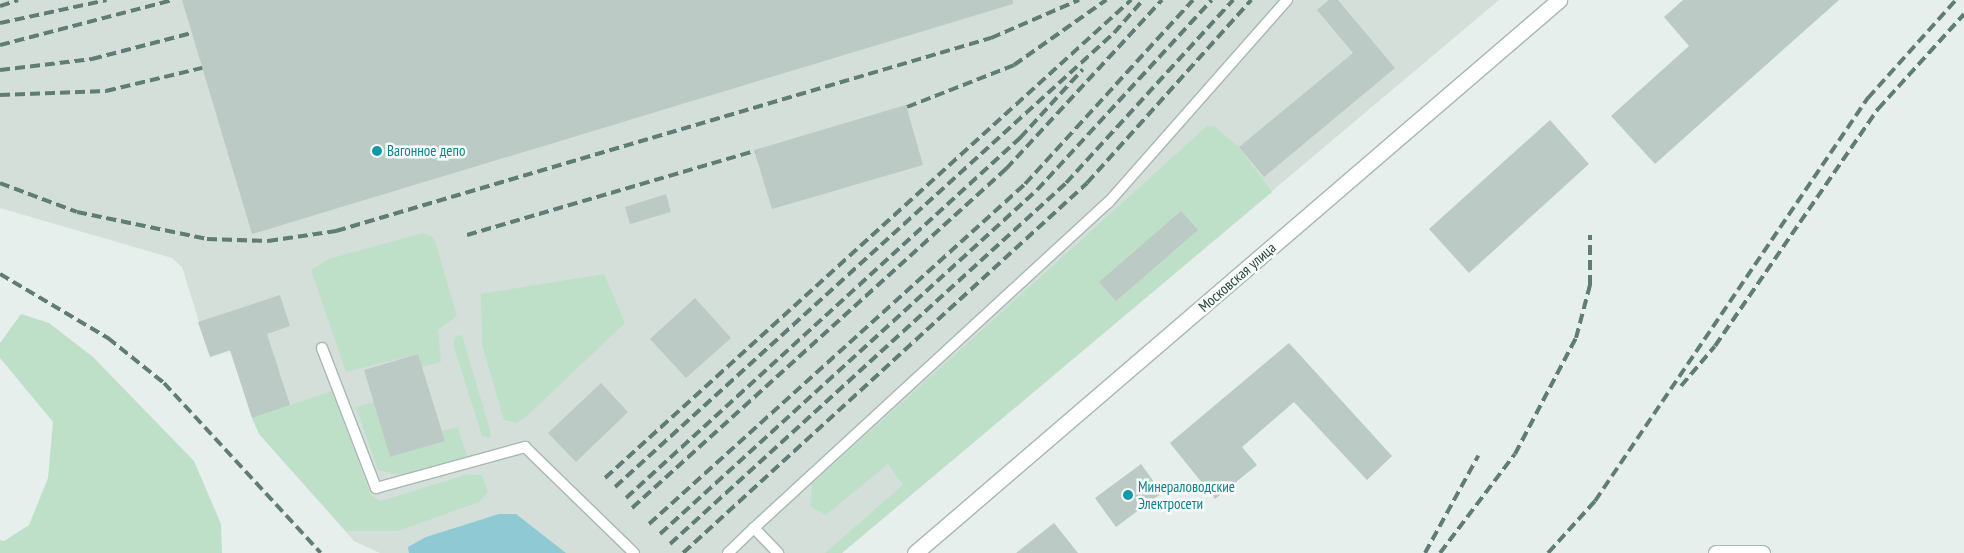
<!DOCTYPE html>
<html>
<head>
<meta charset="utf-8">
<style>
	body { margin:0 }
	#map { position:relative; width:1964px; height:553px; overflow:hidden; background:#e6efeb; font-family:"PT Sans Narrow",sans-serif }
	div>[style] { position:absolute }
	.built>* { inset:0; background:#d4dfda }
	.green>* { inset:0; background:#bfe0c8 }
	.water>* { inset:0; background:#8ec9d4 }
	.building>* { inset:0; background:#bbcac4 }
	.roads { filter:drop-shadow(1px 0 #a8b8b2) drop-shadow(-1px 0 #a8b8b2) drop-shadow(0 1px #a8b8b2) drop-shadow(0 -1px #a8b8b2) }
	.lane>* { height:10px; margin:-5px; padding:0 5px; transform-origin:5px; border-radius:5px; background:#fff }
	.street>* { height:15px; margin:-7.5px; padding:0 7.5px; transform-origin:7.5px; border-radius:7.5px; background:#fff }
	.secondary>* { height:15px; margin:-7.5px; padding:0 7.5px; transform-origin:7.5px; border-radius:7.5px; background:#fff }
	.rail>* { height:4px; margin-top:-2px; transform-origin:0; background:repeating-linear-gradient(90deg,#5f7d75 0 10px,transparent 0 15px) }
	.dots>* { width:14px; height:14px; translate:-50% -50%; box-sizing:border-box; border:2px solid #f7fbf9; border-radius:50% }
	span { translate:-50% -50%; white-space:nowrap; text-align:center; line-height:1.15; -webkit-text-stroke:5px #f7fbf9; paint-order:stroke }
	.culture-label { font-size:15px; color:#0d838f }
	.left { translate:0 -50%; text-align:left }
	.street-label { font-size:15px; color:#24423a }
</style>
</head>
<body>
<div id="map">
	<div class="built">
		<div style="clip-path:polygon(0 0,1499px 0,842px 553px,380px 553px,354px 541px,259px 434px,230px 351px,210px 357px,182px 267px,172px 258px,0 208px)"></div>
	</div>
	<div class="green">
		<div style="clip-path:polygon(1207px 126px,1214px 126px,1239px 147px,1272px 192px,842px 553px,825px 553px,903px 485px,888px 464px,826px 515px,810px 506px,812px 484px)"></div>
		<div style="clip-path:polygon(422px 233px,433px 237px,436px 244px,457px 316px,438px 330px,441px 362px,422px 367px,418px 354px,346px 372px,311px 270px,329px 259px)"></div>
		<div style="clip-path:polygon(604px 274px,625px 323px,526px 417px,516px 423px,504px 420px,482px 344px,481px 294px)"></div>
		<div style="clip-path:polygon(21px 314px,49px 323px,93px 357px,194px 461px,221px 524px,222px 553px,0 553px,0 540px,4px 541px,29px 525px,48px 478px,53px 422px,0 358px,0 343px)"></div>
		<div style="clip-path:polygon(462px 335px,491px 434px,490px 438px,482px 436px,453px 344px,456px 336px)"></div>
		<div style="clip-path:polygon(332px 391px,371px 495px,381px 501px,468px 474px,482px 475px,488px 492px,479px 502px,398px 531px,346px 531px,259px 434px,252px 418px)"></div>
		<div style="clip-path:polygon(374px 402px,390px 457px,444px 441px,442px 431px,458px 427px,467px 457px,401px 475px,378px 470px,356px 407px)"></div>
	</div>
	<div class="water">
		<div style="clip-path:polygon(499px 514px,516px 514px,566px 553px,409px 553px,408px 547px,426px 537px)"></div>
	</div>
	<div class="building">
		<div style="clip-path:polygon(182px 0,1013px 0,1013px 4px,252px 234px)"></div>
		<div style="clip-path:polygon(1329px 0,1338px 0,1395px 68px,1264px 177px,1239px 147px,1353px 53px,1317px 10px)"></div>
		<div style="clip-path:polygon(1683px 0,1839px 0,1655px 164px,1611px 116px,1689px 46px,1664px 17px)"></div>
		<div style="clip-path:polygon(906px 105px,923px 165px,772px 209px,754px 150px)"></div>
		<div style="clip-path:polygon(1550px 120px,1589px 164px,1469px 273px,1429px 229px)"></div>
		<div style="clip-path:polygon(666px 194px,671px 212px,630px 224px,625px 207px)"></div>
		<div style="clip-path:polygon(1181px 211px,1198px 230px,1116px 301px,1099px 282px)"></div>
		<div style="clip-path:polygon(280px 295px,290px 326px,267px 334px,290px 405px,252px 418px,230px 350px,210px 357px,198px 322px)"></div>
		<div style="clip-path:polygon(695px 298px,731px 338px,686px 378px,650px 339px)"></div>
		<div style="clip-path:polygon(1289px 343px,1392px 456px,1367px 480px,1294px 402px,1242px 447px,1257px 465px,1215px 499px,1170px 443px)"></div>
		<div style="clip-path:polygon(418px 354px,445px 441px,390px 457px,364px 370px)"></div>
		<div style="clip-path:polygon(601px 383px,628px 412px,576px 462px,548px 433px)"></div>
		<div style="clip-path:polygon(1141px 464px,1162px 493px,1116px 527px,1095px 498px)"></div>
		<div style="clip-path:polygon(1054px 523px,1078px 553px,1016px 553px)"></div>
	</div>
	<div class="roads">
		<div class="lane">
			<div style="left:322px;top:348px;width:150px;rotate:68.9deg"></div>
			<div style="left:376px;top:488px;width:155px;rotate:-15.4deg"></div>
			<div style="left:525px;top:447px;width:152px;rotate:44.2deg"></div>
			<div style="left:754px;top:528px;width:481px;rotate:-42.6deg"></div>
			<div style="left:1108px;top:203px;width:271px;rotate:-48.6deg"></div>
			<div style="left:728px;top:553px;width:36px;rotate:-44deg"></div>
			<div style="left:754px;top:528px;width:35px;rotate:46deg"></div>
		</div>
		<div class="street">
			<div style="left:1716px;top:553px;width:46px"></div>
		</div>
		<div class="secondary">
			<div style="left:915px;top:553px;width:849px;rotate:-40.65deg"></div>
		</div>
	</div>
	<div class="rail">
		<div style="left:0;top:6px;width:19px;rotate:-18deg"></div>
		<div style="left:0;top:23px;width:109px;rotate:-12.1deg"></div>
		<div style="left:0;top:45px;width:179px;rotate:-14.6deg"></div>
		<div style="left:0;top:70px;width:93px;rotate:-6.8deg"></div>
		<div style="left:92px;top:59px;width:103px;rotate:-14.6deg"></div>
		<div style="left:0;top:95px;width:106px;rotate:-2.2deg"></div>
		<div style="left:106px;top:91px;width:99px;rotate:-13.5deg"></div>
		<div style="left:907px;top:107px;width:115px;rotate:-21.4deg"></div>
		<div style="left:1014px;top:65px;width:113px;rotate:-35.2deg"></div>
		<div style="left:0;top:183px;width:82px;rotate:20.6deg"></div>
		<div style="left:77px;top:212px;width:133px;rotate:11.7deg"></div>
		<div style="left:207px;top:239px;width:61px;rotate:1.9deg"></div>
		<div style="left:268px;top:241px;width:69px;rotate:-8.4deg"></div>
		<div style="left:336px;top:231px;width:683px;rotate:-16.42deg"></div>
		<div style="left:991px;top:38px;width:96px;rotate:-23.4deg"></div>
		<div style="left:467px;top:235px;width:300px;rotate:-16.3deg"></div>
		<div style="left:0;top:274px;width:126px;rotate:30.7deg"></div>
		<div style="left:108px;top:338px;width:72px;rotate:38.8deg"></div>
		<div style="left:164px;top:383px;width:231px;rotate:47.3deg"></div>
		<div style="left:1681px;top:386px;width:52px;rotate:-49.6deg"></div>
		<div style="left:1715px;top:346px;width:288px;rotate:-55.5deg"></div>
		<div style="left:1878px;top:109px;width:128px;rotate:-47.8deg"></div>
		<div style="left:605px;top:478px;width:711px;rotate:-42.26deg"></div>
		<div style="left:615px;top:487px;width:675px;rotate:-42.3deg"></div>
		<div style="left:1114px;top:33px;width:44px;rotate:-48.7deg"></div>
		<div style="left:626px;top:498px;width:534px;rotate:-42.42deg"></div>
		<div style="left:1020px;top:138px;width:93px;rotate:-47.6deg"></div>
		<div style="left:632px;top:508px;width:505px;rotate:-42.19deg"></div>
		<div style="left:1006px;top:169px;width:230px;rotate:-47.3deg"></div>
		<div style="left:649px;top:524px;width:507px;rotate:-42.12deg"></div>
		<div style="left:1025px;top:184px;width:249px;rotate:-47.6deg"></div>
		<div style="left:660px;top:534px;width:510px;rotate:-42.38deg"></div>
		<div style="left:1037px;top:190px;width:258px;rotate:-47.4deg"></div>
		<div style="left:670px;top:544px;width:536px;rotate:-42.35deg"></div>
		<div style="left:1066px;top:183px;width:248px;rotate:-47.6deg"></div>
		<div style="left:683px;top:553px;width:548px;rotate:-42.48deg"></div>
		<div style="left:1087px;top:183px;width:246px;rotate:-48.1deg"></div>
		<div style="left:1425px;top:553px;width:111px;rotate:-61.3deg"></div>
		<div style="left:1440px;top:553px;width:124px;rotate:-52.9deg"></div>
		<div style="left:1515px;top:454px;width:131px;rotate:-62.3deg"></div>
		<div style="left:1576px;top:338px;width:55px;rotate:-75.2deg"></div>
		<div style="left:1590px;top:285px;width:50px;rotate:-90deg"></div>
		<div style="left:1548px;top:553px;width:70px;rotate:-47.9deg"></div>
		<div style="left:1595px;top:501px;width:487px;rotate:-55.9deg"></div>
		<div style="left:1868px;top:98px;width:132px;rotate:-48.1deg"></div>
	</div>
	<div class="dots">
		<div style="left:377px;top:151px;background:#0f9aa8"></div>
		<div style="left:1128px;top:495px;background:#0f9aa8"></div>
	</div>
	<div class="culture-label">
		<span class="left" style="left:387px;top:151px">Вагонное депо</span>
		<span class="left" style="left:1138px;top:495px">Минераловодские<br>Электросети</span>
	</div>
	<div class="street-label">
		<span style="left:1237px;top:277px;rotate:-41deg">Московская улица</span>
	</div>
</div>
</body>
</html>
